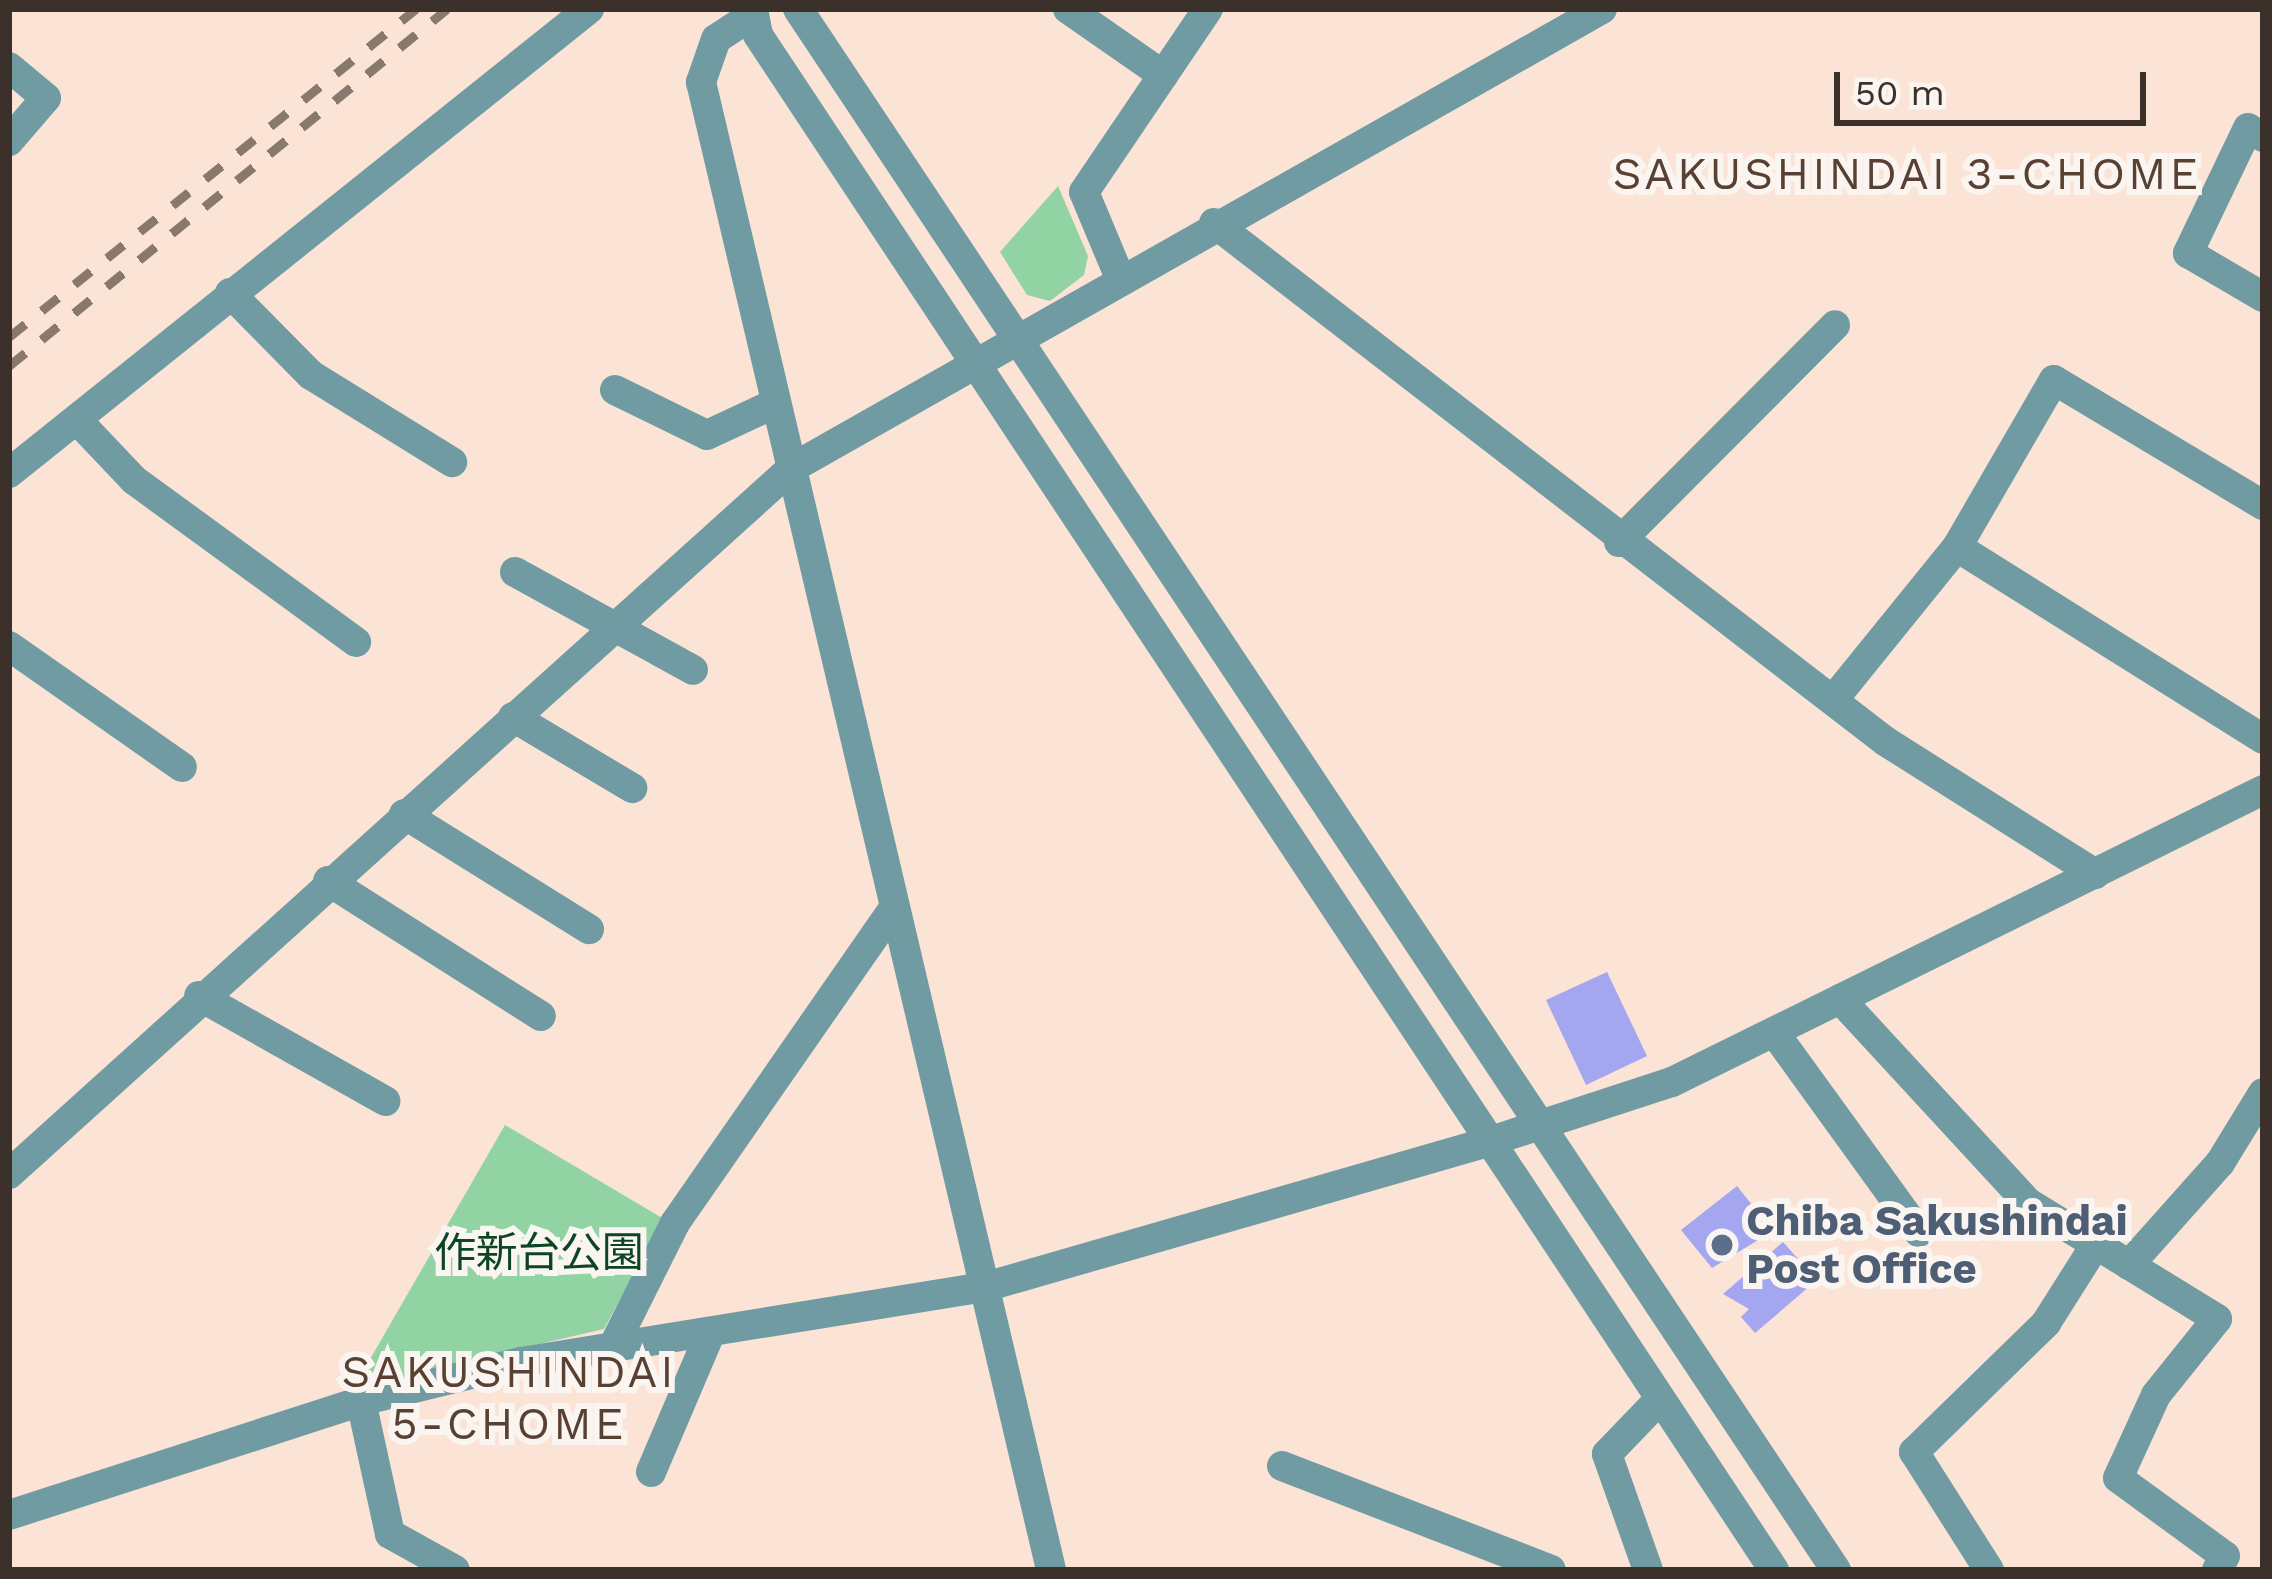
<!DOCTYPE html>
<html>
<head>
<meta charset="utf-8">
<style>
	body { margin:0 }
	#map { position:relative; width:2272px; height:1579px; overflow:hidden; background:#fbe4d6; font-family:"Work Sans","Noto Sans JP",sans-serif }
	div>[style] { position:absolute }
	.green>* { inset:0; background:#91d3a3 }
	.building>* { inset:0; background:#a4a6f0 }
	.minor>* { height:30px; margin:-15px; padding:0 15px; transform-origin:15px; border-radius:15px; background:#709ba2 }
	.rail>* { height:9px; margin-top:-4.5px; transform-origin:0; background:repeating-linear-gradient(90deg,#88786e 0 21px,transparent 0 42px) }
	.dots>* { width:33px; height:33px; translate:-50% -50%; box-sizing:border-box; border:6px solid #fbf5f1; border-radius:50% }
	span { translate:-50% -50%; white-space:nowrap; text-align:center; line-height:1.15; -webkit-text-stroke:12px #fbf5f1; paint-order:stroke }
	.service-label { font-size:42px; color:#4e5e75; font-weight:700 }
	.left { translate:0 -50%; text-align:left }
	.park-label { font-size:42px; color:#0b4523 }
	.neighbourhood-label { font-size:45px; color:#584133; letter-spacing:3px }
	.frame { position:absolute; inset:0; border:12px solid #3c312a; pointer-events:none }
	.scale { position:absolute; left:1834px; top:72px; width:312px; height:54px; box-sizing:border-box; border:6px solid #3c312a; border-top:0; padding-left:15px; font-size:36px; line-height:42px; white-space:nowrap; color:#3c312a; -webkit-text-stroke:9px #fbf5f1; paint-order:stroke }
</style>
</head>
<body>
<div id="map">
	<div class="green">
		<div style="clip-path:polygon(1058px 186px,1088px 256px,1084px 275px,1050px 301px,1027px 295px,1000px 252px)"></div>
		<div style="clip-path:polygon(505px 1125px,664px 1219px,604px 1329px,354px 1387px)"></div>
	</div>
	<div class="building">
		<div style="clip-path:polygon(1607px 972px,1647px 1056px,1586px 1085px,1546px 1000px)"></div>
		<div style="clip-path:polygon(1737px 1186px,1773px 1231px,1712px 1268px,1681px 1230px)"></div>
		<div style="clip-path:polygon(1783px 1242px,1817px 1280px,1755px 1333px,1741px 1317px,1749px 1309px,1723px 1294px)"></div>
	</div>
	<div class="minor">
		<div style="left:753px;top:9px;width:26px;rotate:79deg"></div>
		<div style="left:758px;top:35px;width:1841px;rotate:56.5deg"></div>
		<div style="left:798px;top:9px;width:1875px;rotate:56.38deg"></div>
		<div style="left:1068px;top:9px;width:116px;rotate:34.8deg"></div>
		<div style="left:754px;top:14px;width:45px;rotate:146.7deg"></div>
		<div style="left:716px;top:39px;width:46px;rotate:109.2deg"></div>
		<div style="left:701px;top:82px;width:1529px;rotate:76.76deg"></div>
		<div style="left:9px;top:67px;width:48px;rotate:40deg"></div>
		<div style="left:46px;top:98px;width:57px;rotate:130.7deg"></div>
		<div style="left:2263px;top:137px;width:17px;rotate:-149deg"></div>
		<div style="left:2248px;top:128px;width:139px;rotate:115.6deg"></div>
		<div style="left:2188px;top:253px;width:87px;rotate:30.4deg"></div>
		<div style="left:1214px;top:223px;width:848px;rotate:37.67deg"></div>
		<div style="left:1885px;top:741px;width:249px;rotate:32.3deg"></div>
		<div style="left:1120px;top:278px;width:93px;rotate:-112.7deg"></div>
		<div style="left:1084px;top:192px;width:221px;rotate:-55.9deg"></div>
		<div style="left:230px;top:293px;width:115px;rotate:45.4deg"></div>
		<div style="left:311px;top:375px;width:166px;rotate:31.7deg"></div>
		<div style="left:615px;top:390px;width:102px;rotate:26.1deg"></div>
		<div style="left:707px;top:435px;width:76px;rotate:-24.9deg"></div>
		<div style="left:79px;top:422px;width:80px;rotate:46.5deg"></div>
		<div style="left:134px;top:480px;width:275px;rotate:36.1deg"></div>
		<div style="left:9px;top:473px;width:743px;rotate:-38.66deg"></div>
		<div style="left:1619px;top:542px;width:306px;rotate:-45.1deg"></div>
		<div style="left:1957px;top:547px;width:361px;rotate:32.1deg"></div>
		<div style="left:515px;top:572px;width:203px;rotate:28.8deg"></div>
		<div style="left:9px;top:646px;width:211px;rotate:35deg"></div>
		<div style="left:1833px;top:700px;width:197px;rotate:-51deg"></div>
		<div style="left:1957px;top:547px;width:193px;rotate:-59.9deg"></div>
		<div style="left:2054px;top:380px;width:244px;rotate:30.9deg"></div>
		<div style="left:513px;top:717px;width:139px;rotate:30.8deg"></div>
		<div style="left:404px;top:814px;width:218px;rotate:31.9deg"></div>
		<div style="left:328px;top:881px;width:252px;rotate:32.4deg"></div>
		<div style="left:199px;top:996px;width:214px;rotate:29.4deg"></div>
		<div style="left:1840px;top:999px;width:276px;rotate:47.3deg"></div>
		<div style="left:2027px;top:1202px;width:223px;rotate:31.6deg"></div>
		<div style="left:2217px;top:1319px;width:97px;rotate:128.8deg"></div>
		<div style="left:2156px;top:1395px;width:91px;rotate:114.6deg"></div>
		<div style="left:2118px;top:1478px;width:132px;rotate:36.1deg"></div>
		<div style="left:2225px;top:1556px;width:16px;rotate:120deg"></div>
		<div style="left:1774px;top:1032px;width:247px;rotate:54.1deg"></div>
		<div style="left:9px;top:1174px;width:1054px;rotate:-42.04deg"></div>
		<div style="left:792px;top:468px;width:931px;rotate:-29.54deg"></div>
		<div style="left:2129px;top:1265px;width:137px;rotate:-48.3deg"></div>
		<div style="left:2220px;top:1163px;width:82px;rotate:-58.4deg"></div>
		<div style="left:613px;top:1347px;width:139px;rotate:-63.4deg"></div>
		<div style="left:675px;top:1223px;width:385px;rotate:-55.2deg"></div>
		<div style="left:361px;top:1401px;width:136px;rotate:77.7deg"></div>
		<div style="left:390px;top:1534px;width:74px;rotate:29deg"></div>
		<div style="left:1282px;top:1466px;width:288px;rotate:21.1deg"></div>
		<div style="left:651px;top:1472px;width:148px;rotate:-66.9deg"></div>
		<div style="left:9px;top:1515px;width:370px;rotate:-17.9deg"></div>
		<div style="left:361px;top:1401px;width:165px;rotate:-13.7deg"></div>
		<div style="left:521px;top:1362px;width:470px;rotate:-9.2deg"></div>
		<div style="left:985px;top:1287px;width:523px;rotate:-16.08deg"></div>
		<div style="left:1488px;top:1142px;width:194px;rotate:-18.1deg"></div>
		<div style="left:1672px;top:1082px;width:659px;rotate:-26.29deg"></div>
		<div style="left:1648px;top:1570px;width:123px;rotate:-109.5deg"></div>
		<div style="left:1607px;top:1454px;width:76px;rotate:-46.1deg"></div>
		<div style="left:1989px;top:1570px;width:140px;rotate:-122.4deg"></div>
		<div style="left:1914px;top:1452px;width:185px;rotate:-44.3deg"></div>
		<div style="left:2046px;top:1323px;width:93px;rotate:-57.7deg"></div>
	</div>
	<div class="rail">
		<div style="left:9px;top:337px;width:523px;rotate:-38.87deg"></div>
		<div style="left:9px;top:366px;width:565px;rotate:-39.18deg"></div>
	</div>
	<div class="dots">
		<div style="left:1722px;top:1245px;background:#5c6f8a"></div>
	</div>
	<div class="service-label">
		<span class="left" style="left:1746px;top:1245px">Chiba Sakushindai<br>Post Office</span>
	</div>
	<div class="park-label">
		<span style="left:539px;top:1253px">作新台公園</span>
	</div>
	<div class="neighbourhood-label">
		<span style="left:1907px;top:174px">SAKUSHINDAI 3-CHOME</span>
		<span style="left:509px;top:1398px">SAKUSHINDAI<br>5-CHOME</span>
	</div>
	<div class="frame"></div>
	<div class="scale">50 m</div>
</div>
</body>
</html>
